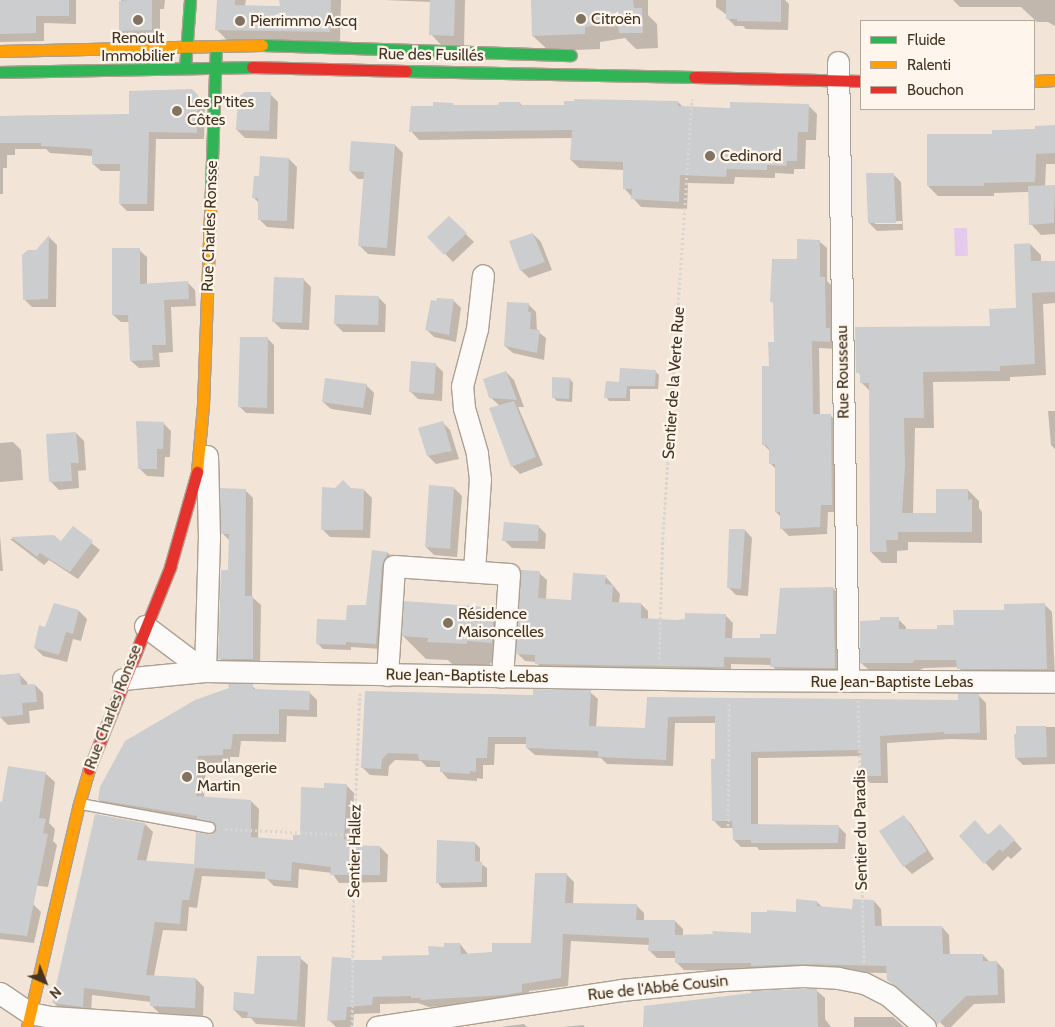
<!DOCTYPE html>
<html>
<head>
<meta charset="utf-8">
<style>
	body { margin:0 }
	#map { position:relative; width:1055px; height:1027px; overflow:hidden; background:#f2e5d7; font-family:Cabin,sans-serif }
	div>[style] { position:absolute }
	.water>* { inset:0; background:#e5caee }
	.shadow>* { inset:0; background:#0003 }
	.building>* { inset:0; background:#cccdcf }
	.path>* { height:3px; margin-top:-1.5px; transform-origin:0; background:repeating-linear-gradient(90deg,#d9d5d0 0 2.5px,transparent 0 5px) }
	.roads { filter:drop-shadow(1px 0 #aca091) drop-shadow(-1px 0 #aca091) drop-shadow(0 1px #aca091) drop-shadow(0 -1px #aca091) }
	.lane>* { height:10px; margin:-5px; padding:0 5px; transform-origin:5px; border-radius:5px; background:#fdfbf9 }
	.street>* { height:21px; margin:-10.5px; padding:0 10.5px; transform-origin:10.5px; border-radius:10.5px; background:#fdfbf9 }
	.fast>* { height:11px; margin:-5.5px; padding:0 5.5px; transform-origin:5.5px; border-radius:5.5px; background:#30b455 }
	.slow>* { height:11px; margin:-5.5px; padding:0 5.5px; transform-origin:5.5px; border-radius:5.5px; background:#ff9f0a }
	.jam>* { height:11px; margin:-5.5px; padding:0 5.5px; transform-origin:5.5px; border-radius:5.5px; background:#e5322d }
	.dots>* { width:14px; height:14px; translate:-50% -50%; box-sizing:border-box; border:2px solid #fef6ed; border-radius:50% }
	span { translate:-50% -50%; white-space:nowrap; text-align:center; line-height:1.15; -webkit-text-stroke:4.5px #fef6ed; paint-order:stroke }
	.poi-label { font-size:16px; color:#443421 }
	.left { translate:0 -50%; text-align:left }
	.street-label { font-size:16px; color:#443421 }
	.legend { position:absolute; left:860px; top:20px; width:175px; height:90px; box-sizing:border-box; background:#fef6ed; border:1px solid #b4a89b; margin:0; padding:6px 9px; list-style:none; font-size:15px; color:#443421 }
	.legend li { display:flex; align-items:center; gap:10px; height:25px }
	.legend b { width:25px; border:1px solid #b4a89b }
	.north { position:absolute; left:20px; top:957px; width:50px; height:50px; -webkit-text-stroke:4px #fef6ed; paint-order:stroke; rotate:136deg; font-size:14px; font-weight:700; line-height:20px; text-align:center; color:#443421 }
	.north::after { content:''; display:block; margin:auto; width:18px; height:22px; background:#443421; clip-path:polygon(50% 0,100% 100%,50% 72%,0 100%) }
</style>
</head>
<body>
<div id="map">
	<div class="water">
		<div style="clip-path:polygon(954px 228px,967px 228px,968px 256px,955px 256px)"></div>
	</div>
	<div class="shadow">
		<div style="clip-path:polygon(0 0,76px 0,76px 24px,44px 23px,44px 41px,0 42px)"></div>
		<div style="clip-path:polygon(121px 0,165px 0,164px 9px,160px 9px,160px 37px,128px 38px,120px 30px)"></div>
		<div style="clip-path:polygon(218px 0,246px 0,245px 6px,281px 8px,281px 0,341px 0,340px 42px,227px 40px,217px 30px)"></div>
		<div style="clip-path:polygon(384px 0,465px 0,464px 46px,441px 45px,431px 34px,432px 2px)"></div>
		<div style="clip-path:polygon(532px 0,648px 0,648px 15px,657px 24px,658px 48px,636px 49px,625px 38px,600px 42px,600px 49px,549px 51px,533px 36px)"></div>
		<div style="clip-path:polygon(716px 0,785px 0,789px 4px,788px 30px,746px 29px,743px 26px,735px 26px,727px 18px,727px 15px,716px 7px)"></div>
		<div style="clip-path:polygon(953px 0,1055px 0,1055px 26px,1048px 22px,1037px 22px,1021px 7px,960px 7px)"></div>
		<div style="clip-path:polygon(192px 90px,205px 103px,204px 139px,156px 139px,154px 211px,127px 211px,120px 204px,121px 171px,101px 171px,93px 164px,93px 156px,50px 153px,46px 149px,15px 149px,15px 155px,7px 155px,7px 168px,3px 168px,3px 194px,0 194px,0 116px,130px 115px)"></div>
		<div style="clip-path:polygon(270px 94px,278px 102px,277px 139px,245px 138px,237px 130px)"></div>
		<div style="clip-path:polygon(678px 102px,683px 107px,731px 109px,808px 105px,817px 114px,816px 140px,806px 140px,805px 169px,794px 169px,794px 174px,775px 173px,775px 178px,735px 177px,734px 184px,688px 183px,687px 209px,641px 207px,624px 188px,624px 170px,579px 168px,571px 160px,573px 138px,419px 140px,411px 131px,434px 107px,453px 104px,455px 107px,500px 107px,520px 103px,523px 107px)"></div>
		<div style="clip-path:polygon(1055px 127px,1055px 164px,1046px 164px,1045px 187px,1055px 187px,1055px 234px,1041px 235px,1031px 224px,1029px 192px,994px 193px,994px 196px,938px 196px,928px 186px,993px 136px)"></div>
		<div style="clip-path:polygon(352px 143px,395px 145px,403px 153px,395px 256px,368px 254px,360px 246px,364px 179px,358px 179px,350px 171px)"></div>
		<div style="clip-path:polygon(289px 159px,297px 167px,294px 229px,267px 227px,259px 219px,259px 203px,254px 198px,260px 177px)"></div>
		<div style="clip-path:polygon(evenodd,893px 174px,901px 182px,903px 230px,877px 231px,869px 223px,893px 174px,902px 221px,902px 224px,875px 224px,875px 222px,902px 221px)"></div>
		<div style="clip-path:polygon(449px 218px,474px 242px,453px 262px,429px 237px)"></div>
		<div style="clip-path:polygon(533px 234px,541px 242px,552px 270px,529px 278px,521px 270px)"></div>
		<div style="clip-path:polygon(49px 237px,57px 245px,56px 307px,32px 307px,24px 299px,36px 252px)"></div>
		<div style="clip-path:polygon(819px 241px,827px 248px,827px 281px,832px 286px,837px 349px,819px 348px,820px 415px,830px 415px,838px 423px,839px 512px,828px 512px,827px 534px,789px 536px,781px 528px,781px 517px,776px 512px,777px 470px,770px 463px,770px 451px,763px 444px,775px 343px,774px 304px,771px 301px,798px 260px)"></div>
		<div style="clip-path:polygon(1030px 244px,1041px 255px,1041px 262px,1055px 262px,1055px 303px,1043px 304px,1046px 375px,1010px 377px,1010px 381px,933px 382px,934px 428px,915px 428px,913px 514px,937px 514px,968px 490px,979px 501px,979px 508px,982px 512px,982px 543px,908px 542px,908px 550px,897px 551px,897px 563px,882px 563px,871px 552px,870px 391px,861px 382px,861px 376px,858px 372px,991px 327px,1017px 309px)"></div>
		<div style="clip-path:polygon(139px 250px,147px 257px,147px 285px,187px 282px,195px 290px,196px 306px,171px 307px,173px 352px,159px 353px,160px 367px,139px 368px,131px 361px,130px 322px,121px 322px,113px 315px)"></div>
		<div style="clip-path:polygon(303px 279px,311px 287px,309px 330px,281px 329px,273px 321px)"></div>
		<div style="clip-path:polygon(378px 297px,386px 305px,385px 332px,343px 332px,335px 324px)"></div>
		<div style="clip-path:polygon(453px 300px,461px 308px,456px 342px,434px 337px,426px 329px,437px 302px)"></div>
		<div style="clip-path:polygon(528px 304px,536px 312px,537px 331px,546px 338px,544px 360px,513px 353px,505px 346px)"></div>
		<div style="clip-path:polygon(267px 338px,274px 345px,274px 414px,246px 413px,239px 406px)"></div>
		<div style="clip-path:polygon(435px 364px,443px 372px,442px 401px,418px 399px,410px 391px)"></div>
		<div style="clip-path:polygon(655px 371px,659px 375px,658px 389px,630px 389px,630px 401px,609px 401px,606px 397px,620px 384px)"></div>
		<div style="clip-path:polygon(506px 372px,514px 380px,524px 407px,518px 407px,543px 465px,520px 474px,512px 466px,500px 406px,490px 397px)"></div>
		<div style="clip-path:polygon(570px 379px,573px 383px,572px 402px,557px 401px,553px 397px)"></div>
		<div style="clip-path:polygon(366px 385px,374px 393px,371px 415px,331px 409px,323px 402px)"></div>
		<div style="clip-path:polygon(1048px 411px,1055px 411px,1055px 449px,1051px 445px)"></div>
		<div style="clip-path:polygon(442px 422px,450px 430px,459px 459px,436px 464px,428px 456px,419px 428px)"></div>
		<div style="clip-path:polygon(163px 423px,171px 431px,170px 457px,165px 457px,164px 477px,147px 476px,139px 468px)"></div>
		<div style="clip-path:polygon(76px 433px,84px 441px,86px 470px,78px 471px,79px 488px,59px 490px,51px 482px)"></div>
		<div style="clip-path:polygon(13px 442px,21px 450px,23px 480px,0 482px,0 443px)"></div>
		<div style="clip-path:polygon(454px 488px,462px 496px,457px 557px,434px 555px,426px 547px)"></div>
		<div style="clip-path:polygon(350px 489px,364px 490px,372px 498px,370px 538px,330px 537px,322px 529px)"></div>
		<div style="clip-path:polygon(245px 490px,253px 498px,252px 597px,261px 605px,260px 667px,227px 666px,219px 658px,229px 572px,230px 541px,223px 534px)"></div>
		<div style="clip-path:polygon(538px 526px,546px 534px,545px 549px,512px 548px,504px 540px)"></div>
		<div style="clip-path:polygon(73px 528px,100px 550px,78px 579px,49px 560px,44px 565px,10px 539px,54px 536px,61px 543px)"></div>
		<div style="clip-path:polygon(745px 530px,752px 538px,748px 596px,736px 595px,728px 587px)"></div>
		<div style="clip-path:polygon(0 536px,3px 571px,0 571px)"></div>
		<div style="clip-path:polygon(373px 552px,388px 553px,393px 558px,381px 649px,351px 647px,351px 650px,323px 649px,318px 644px,367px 607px)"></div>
		<div style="clip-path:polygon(539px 573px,547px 580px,546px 600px,572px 601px,606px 577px,620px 594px,619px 603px,641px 604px,648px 611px,648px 620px,676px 621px,725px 615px,733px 623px,732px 639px,761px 640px,778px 636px,833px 588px,840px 596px,842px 675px,779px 674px,772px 665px,731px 664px,731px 673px,544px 671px,536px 662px,525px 661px,515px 651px,514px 665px,490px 663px,490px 667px,452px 664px,448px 660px,426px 659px,403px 636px,485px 608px,493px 611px,518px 636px)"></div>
		<div style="clip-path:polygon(1044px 604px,1052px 612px,1055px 677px,966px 676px,958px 667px,924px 668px,920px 670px,869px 670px,861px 663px,898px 619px,906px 627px,906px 631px,938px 631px,1006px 611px)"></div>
		<div style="clip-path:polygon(55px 605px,79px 611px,87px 619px,81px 641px,73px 639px,67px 662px,43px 656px,35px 648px,46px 628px,50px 615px,52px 616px)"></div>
		<div style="clip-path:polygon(0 674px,2px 676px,19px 674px,27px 682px,28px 686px,35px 685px,43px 693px,44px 709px,29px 711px,30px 723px,8px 725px,0 717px)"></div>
		<div style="clip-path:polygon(252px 686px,258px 691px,309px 692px,317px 700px,317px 717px,287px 716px,286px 742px,241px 741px,239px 757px,230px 757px,230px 762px,206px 764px,204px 798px,251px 801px,259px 809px,258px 839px,294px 842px,301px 836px,325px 789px,346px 785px,354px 793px,351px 846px,380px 847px,388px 855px,387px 882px,339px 883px,332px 873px,299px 869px,298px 888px,274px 886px,267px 879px,202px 876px,197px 908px,189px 907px,187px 931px,163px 930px,154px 976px,196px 979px,204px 987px,203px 1016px,159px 1013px,151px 1005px,151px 1002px,92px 995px,91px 1014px,61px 1010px,53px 1002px,145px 824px,153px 832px,146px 862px,195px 866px,217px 828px,107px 808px,99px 800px)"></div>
		<div style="clip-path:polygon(366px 692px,534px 696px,590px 692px,598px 699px,596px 728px,646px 730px,648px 698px,960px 701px,978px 695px,986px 703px,987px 740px,951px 739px,887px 743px,888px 783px,870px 783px,862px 776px,862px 756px,758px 758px,758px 825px,838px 826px,846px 834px,845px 849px,759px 850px,757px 847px,741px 847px,734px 840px,734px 828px,721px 828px,713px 820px,717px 723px,675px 723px,673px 766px,607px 764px,601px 758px,535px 755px,527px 748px,527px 744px,495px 744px,494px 765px,483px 765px,483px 779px,477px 778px,477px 781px,448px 779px,441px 771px,441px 767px,427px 767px,421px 761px,395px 760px,389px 766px,388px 776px,370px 775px,362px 767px)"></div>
		<div style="clip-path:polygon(1017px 727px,1055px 727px,1055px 764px,1023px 765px,1016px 758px)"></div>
		<div style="clip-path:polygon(45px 773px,55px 782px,49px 823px,55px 829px,53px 841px,57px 845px,48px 887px,0 881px,0 803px,4px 803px)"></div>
		<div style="clip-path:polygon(903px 816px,911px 824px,934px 859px,912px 874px,904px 866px)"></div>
		<div style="clip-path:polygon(1008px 833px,1022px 849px,1011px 859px,1008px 856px,993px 871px,960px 836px)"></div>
		<div style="clip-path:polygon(475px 843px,480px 848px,480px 863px,487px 868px,487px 887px,442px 888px,437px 882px)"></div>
		<div style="clip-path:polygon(566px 874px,574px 882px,573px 905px,636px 905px,644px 913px,644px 921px,675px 921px,683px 929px,683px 936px,752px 935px,817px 902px,822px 907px,854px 910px,874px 901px,881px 909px,882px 927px,942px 927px,949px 935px,950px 956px,983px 955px,990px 962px,997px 962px,1004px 970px,1005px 1003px,974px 1004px,951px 1027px,945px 1027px,888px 973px,684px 970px,676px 962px,676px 958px,657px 958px,649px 950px,650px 945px,571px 941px,568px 986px,529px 991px,529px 1000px,429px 1007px,418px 1003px,380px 1004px,380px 1013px,354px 1014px,353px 1027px,336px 1027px,329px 1020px,350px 959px,353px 961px,383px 961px,430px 956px,460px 944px,468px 954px,493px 953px,532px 944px)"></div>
		<div style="clip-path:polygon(33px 904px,41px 912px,34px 943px,0 939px,0 916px)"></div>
		<div style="clip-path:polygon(300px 958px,308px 965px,305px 1027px,256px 1024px,251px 1018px,242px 1018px,234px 1010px)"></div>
		<div style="clip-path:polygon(817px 991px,825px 998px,825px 1019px,831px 1027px,644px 1027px)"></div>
		<div style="clip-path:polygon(854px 1017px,893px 1017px,904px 1027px,854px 1027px)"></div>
		<div style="clip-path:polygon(524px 1024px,527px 1027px,501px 1027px)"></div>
		<div style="clip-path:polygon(583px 1025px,585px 1027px,562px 1027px)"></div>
	</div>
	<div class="building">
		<div style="clip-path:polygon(0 0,69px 0,69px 16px,36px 16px,36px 33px,0 34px)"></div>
		<div style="clip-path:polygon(130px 0,152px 0,152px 30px,119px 31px,119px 1px)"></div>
		<div style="clip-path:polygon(217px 0,235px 0,235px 5px,280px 6px,279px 0,331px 0,330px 32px,215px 30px)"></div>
		<div style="clip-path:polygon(430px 0,455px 0,454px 36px,429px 35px)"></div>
		<div style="clip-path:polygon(531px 0,633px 0,634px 8px,642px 8px,643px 33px,619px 33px,618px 21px,585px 27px,585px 34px,532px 36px)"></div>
		<div style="clip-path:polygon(726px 0,781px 0,781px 22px,737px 21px,737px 19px,726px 19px)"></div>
		<div style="clip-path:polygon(192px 89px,198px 95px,197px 133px,149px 132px,147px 204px,119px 204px,120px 164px,92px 164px,92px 149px,41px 146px,41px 143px,0 143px,0 116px,129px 114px,129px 91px)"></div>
		<div style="clip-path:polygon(245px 92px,271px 92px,269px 131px,236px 130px,238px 97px)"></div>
		<div style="clip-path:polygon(574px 99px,678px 101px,678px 106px,730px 108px,730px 102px,809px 104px,808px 132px,798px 132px,797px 161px,787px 161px,786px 166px,767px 165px,767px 170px,727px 169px,726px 177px,680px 175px,679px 202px,631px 199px,632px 189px,623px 189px,623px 162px,570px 160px,572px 130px,409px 132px,411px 106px,433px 106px,433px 102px,453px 103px,453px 105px,498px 105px,499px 102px,520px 102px,520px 105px,564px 105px,564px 101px,574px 101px)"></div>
		<div style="clip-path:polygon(1055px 125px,1055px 153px,1036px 154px,1035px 182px,984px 183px,984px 186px,927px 186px,927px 134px,992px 134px,992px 130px,1035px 129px,1035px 126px)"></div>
		<div style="clip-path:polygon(351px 141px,395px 144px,387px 248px,358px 246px,364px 172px,349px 171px)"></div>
		<div style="clip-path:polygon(260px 156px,289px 158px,287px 221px,258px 220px,258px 198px,252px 198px,254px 176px,259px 176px)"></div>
		<div style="clip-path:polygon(866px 173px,894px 173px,896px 223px,868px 223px)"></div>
		<div style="clip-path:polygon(1055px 185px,1054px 223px,1029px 225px,1028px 186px)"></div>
		<div style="clip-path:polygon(449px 216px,467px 233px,444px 255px,427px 237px)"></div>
		<div style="clip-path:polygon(533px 233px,545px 262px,520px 271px,509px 241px)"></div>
		<div style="clip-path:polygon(49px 235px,48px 299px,23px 300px,22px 255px,28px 250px,36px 250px)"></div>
		<div style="clip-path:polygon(797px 239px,820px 240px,820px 277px,825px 277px,826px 328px,830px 328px,830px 342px,812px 341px,813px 414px,831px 414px,832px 505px,821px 505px,820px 527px,780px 529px,780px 512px,775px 512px,775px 464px,769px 464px,769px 448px,766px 445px,762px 445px,762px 366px,769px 366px,768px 342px,774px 342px,773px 302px,770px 302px,772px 259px,797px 259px)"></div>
		<div style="clip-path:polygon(1030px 243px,1031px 261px,1055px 261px,1055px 292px,1032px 293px,1035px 364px,1000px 366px,1000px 371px,923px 372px,924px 418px,904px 418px,905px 466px,902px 513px,936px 513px,936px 489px,968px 489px,968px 500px,972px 499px,972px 532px,898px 532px,898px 540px,886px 540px,887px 552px,870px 552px,869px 383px,860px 383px,860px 373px,856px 373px,855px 327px,990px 326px,989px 309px,1016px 308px,1014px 244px)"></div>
		<div style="clip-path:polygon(112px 248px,140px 248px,140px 284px,188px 281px,189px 299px,164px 300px,166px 345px,152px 345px,153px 360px,130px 361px,128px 315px,112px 315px)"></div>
		<div style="clip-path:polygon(274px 277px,304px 278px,302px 323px,272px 322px)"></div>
		<div style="clip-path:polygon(335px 295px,379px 296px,378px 325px,334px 324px)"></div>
		<div style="clip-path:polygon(437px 298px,454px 299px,449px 335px,425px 330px,431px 300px,436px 301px)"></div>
		<div style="clip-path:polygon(507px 302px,529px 303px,528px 312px,531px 312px,530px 329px,540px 330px,537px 353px,504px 346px)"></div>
		<div style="clip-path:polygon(240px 337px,268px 337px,267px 408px,238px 407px)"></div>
		<div style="clip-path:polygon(411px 361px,436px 363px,434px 394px,409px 392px)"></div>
		<div style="clip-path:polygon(620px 368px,656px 370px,655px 386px,627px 386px,626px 398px,604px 398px,606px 381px,619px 382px)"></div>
		<div style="clip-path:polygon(506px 371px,517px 400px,489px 398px,483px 379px)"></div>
		<div style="clip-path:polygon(552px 377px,570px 378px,569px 399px,552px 398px)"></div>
		<div style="clip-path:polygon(325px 378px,367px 384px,363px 408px,322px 402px)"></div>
		<div style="clip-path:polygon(514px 401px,536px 457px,511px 467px,489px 408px)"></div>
		<div style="clip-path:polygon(136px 421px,164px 422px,163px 449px,157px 449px,157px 469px,138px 469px)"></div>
		<div style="clip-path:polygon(443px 421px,452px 451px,427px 456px,418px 428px)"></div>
		<div style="clip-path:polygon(76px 432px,79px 463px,71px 463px,72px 481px,49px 482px,46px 434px)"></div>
		<div style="clip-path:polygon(343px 480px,351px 488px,364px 489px,363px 530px,321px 530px,322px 487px,335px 488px)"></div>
		<div style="clip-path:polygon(429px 485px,454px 487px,450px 549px,425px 547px)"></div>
		<div style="clip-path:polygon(220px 488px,246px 489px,245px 596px,253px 596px,253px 659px,218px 659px,221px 570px,228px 570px,229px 534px,221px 534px)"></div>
		<div style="clip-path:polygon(504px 522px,539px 525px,538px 541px,502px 541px)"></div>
		<div style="clip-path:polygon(73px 526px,93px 541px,70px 572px,40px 553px,37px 557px,11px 537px,54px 535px,61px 541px)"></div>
		<div style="clip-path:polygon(729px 529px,745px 529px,741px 589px,727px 588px)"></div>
		<div style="clip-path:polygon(372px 550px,388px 552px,382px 565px,376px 644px,346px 642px,346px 645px,316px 644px,317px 619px,346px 620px,347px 605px,366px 605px)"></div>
		<div style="clip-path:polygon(521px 570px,540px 571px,538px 598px,571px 600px,573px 573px,606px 575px,605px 584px,613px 585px,612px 602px,641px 603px,641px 618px,676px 620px,685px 619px,685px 613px,726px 614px,725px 638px,760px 638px,760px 634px,776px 634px,780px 588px,833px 587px,835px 668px,770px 667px,771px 658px,724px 657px,724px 667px,535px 664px,535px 655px,516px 654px)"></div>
		<div style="clip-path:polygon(404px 601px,485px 607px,485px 610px,494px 610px,492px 643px,467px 641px,467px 644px,427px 642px,428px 638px,402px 636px)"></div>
		<div style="clip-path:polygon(54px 603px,79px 610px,73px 634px,66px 632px,59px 655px,34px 648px,39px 625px,45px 627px)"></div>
		<div style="clip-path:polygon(1045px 603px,1047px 669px,957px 669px,956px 660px,915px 660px,912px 663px,860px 663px,860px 621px,880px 620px,880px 617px,899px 617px,899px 629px,937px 629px,937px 625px,954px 625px,953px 610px,1004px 610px,1004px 604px)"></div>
		<div style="clip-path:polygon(20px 673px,21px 685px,35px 684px,37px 702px,22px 703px,23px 715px,0 717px,0 675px)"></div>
		<div style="clip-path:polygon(228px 684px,253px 684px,253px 689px,310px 691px,309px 710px,279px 709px,279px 734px,233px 734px,231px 749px,223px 749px,223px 755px,198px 756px,196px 796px,251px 800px,251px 837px,293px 840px,293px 835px,300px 835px,301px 787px,324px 788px,324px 783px,347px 784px,344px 839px,347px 839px,346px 845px,380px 846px,380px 875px,330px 875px,331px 867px,292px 862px,291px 881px,265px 879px,265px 872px,195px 868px,189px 900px,182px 900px,180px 924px,155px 922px,146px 975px,196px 978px,195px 1008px,150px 1006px,150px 996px,84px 988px,83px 1007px,52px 1003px,95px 814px,145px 823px,137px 860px,194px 864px,196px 832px,212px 835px,217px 830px,214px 823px,197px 819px,197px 816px,98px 800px,100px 787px,125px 741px,195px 700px,229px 688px)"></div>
		<div style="clip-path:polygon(533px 689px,591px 690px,589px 726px,645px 728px,647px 697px,958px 700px,958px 694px,979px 694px,980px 733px,944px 734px,944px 732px,880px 736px,881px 776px,861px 776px,861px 750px,751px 752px,751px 824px,839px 825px,838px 843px,751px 843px,751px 840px,733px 840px,732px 821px,712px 821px,711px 759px,715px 759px,715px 716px,668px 717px,666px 760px,598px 757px,598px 751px,526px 748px,526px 737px,488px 737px,487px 758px,476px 758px,476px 772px,470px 771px,470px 774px,440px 772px,440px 761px,419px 760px,418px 754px,388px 753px,382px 759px,381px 769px,361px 768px,365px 691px,533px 695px)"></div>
		<div style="clip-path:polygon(1016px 726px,1046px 726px,1047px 757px,1015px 758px,1014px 734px,1016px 734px)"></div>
		<div style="clip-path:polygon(8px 766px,46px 772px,39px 818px,46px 819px,43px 833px,48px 834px,27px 936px,0 933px,0 801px,2px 802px)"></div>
		<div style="clip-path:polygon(904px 815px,927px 851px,903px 867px,879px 831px)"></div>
		<div style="clip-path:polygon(975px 820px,988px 835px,1000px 824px,1015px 840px,1002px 852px,1000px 849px,984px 864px,959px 836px)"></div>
		<div style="clip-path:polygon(437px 840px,475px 842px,475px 861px,482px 862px,482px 882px,436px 883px)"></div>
		<div style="clip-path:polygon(535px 873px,567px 873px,565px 903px,637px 904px,636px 920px,675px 920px,675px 935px,713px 934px,712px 931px,751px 933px,751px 912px,767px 912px,767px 910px,796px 912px,796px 899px,817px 901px,817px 906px,852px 909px,853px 899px,874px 900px,875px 926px,942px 926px,943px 954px,983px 954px,983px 961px,997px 961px,998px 995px,966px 996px,937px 1025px,933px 1018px,887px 980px,886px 966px,804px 964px,751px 966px,751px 963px,675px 963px,675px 951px,648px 951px,649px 938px,563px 934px,561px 978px,522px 984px,522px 992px,504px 995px,420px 1000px,421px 998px,411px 998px,411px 996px,373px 997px,372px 1005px,347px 1007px,346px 1020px,327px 1021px,332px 957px,351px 958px,351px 960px,382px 960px,382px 956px,429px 955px,428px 946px,444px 947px,444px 943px,460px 943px,461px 954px,492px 952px,492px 943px,531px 943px)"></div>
		<div style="clip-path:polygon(257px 956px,301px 956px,297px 1020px,247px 1017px,248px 1012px,233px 1010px,234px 992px,254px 994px)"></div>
		<div style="clip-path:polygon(803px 989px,817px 989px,818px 1027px,643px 1027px,644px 1006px,751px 993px,751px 991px)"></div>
	</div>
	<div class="path">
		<div style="left:659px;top:659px;width:125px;rotate:-88.2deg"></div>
		<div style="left:663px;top:534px;width:436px;rotate:-86.2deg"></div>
		<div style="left:858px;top:700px;width:264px;rotate:88.7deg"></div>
		<div style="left:728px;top:826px;width:125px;rotate:-89.5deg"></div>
		<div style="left:225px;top:829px;width:129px;rotate:2.7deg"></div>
		<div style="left:352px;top:1027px;width:192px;rotate:-89.4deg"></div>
		<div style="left:354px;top:835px;width:142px;rotate:-87.6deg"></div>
	</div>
	<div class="roads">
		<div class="lane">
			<div style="left:81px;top:804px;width:131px;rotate:10.5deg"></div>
		</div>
		<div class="street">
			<div style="left:838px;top:62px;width:619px;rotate:89.07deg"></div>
			<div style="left:474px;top:571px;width:92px;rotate:-86.3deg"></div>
			<div style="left:480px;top:479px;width:26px;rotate:-97deg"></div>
			<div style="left:477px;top:453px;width:47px;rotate:-106.1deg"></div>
			<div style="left:464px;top:408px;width:22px;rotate:-95deg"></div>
			<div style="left:462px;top:386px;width:59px;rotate:-75.3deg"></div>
			<div style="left:477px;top:329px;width:54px;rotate:-83.7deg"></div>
			<div style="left:145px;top:626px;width:75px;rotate:36.9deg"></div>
			<div style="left:205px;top:671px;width:133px;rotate:-88.3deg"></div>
			<div style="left:209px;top:538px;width:82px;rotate:-91.4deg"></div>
			<div style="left:387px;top:675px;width:109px;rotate:-86.3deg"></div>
			<div style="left:394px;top:566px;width:115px;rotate:4deg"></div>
			<div style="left:509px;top:574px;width:103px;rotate:93.9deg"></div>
			<div style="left:123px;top:679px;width:82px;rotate:-5.6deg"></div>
			<div style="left:205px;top:671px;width:512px;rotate:1.01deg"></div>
			<div style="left:717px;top:680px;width:338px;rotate:0.3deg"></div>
			<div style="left:0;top:993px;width:36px;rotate:34deg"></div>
			<div style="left:30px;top:1013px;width:21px;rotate:11deg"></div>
			<div style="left:51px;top:1017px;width:151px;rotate:3.8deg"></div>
			<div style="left:377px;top:1027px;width:247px;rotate:-8.6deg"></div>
			<div style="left:621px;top:990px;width:103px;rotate:-5.5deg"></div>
			<div style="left:724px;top:980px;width:79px;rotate:-2.9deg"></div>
			<div style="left:803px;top:976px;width:35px;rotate:3deg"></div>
			<div style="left:838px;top:978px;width:26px;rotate:11deg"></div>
			<div style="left:864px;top:983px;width:27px;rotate:27deg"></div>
			<div style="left:888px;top:995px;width:49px;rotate:40.9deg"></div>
		</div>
		<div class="fast">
			<div style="left:262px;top:45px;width:309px;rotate:1.9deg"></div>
			<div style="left:185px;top:68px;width:68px;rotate:-85.8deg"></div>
			<div style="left:406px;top:71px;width:288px;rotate:1.2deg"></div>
			<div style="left:0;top:72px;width:252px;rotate:-1.1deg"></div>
			<div style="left:211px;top:188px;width:142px;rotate:-88deg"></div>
		</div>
		<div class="slow">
			<div style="left:0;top:51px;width:262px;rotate:-1.3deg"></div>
			<div style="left:1034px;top:81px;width:21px;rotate:-3deg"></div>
			<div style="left:197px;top:472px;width:67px;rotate:-84.9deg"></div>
			<div style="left:203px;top:405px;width:217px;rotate:-87.9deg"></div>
			<div style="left:27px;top:1027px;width:229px;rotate:-76.9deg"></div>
			<div style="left:79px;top:804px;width:36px;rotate:-74deg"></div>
		</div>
		<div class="jam">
			<div style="left:252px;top:67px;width:154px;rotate:1.5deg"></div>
			<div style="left:694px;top:77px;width:167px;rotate:1.4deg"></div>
			<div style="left:89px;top:769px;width:218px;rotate:-68.1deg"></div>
			<div style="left:170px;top:567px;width:99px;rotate:-74.1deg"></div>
		</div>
	</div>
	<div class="dots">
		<div style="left:581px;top:19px;background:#817261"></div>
		<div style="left:138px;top:20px;background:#817261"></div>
		<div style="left:240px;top:21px;background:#817261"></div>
		<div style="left:177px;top:111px;background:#817261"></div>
		<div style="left:710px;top:156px;background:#817261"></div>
		<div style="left:448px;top:623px;background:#817261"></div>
		<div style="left:187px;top:777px;background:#817261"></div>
	</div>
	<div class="poi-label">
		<span class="left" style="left:591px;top:19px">Citroën</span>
		<span class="left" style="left:250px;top:21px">Pierrimmo Ascq</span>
		<span style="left:138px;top:47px">Renoult<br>Immobilier</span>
		<span class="left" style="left:187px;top:111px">Les P'tites<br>Côtes</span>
		<span class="left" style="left:720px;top:156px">Cedinord</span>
		<span class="left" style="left:458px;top:623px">Résidence<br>Maisoncelles</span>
		<span class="left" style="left:197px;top:777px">Boulangerie<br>Martin</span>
	</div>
	<div class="street-label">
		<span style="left:431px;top:55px;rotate:1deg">Rue des Fusillés</span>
		<span style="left:210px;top:226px;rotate:-88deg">Rue Charles Ronsse</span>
		<span style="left:843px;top:372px;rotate:-91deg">Rue Rousseau</span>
		<span style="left:674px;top:383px;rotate:-86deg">Sentier de la Verte Rue</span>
		<span style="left:467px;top:676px;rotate:1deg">Rue Jean-Baptiste Lebas</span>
		<span style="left:892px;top:682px">Rue Jean-Baptiste Lebas</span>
		<span style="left:113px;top:707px;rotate:-69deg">Rue Charles Ronsse</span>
		<span style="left:861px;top:830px;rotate:-91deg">Sentier du Paradis</span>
		<span style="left:355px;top:851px;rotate:-89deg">Sentier Hallez</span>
		<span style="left:658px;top:988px;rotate:-6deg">Rue de l'Abbé Cousin</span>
	</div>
	<ul class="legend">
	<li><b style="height:6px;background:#30b455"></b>Fluide</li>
	<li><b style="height:6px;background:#ff9f0a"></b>Ralenti</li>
	<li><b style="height:6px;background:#e5322d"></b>Bouchon</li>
	</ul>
	<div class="north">N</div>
</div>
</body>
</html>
